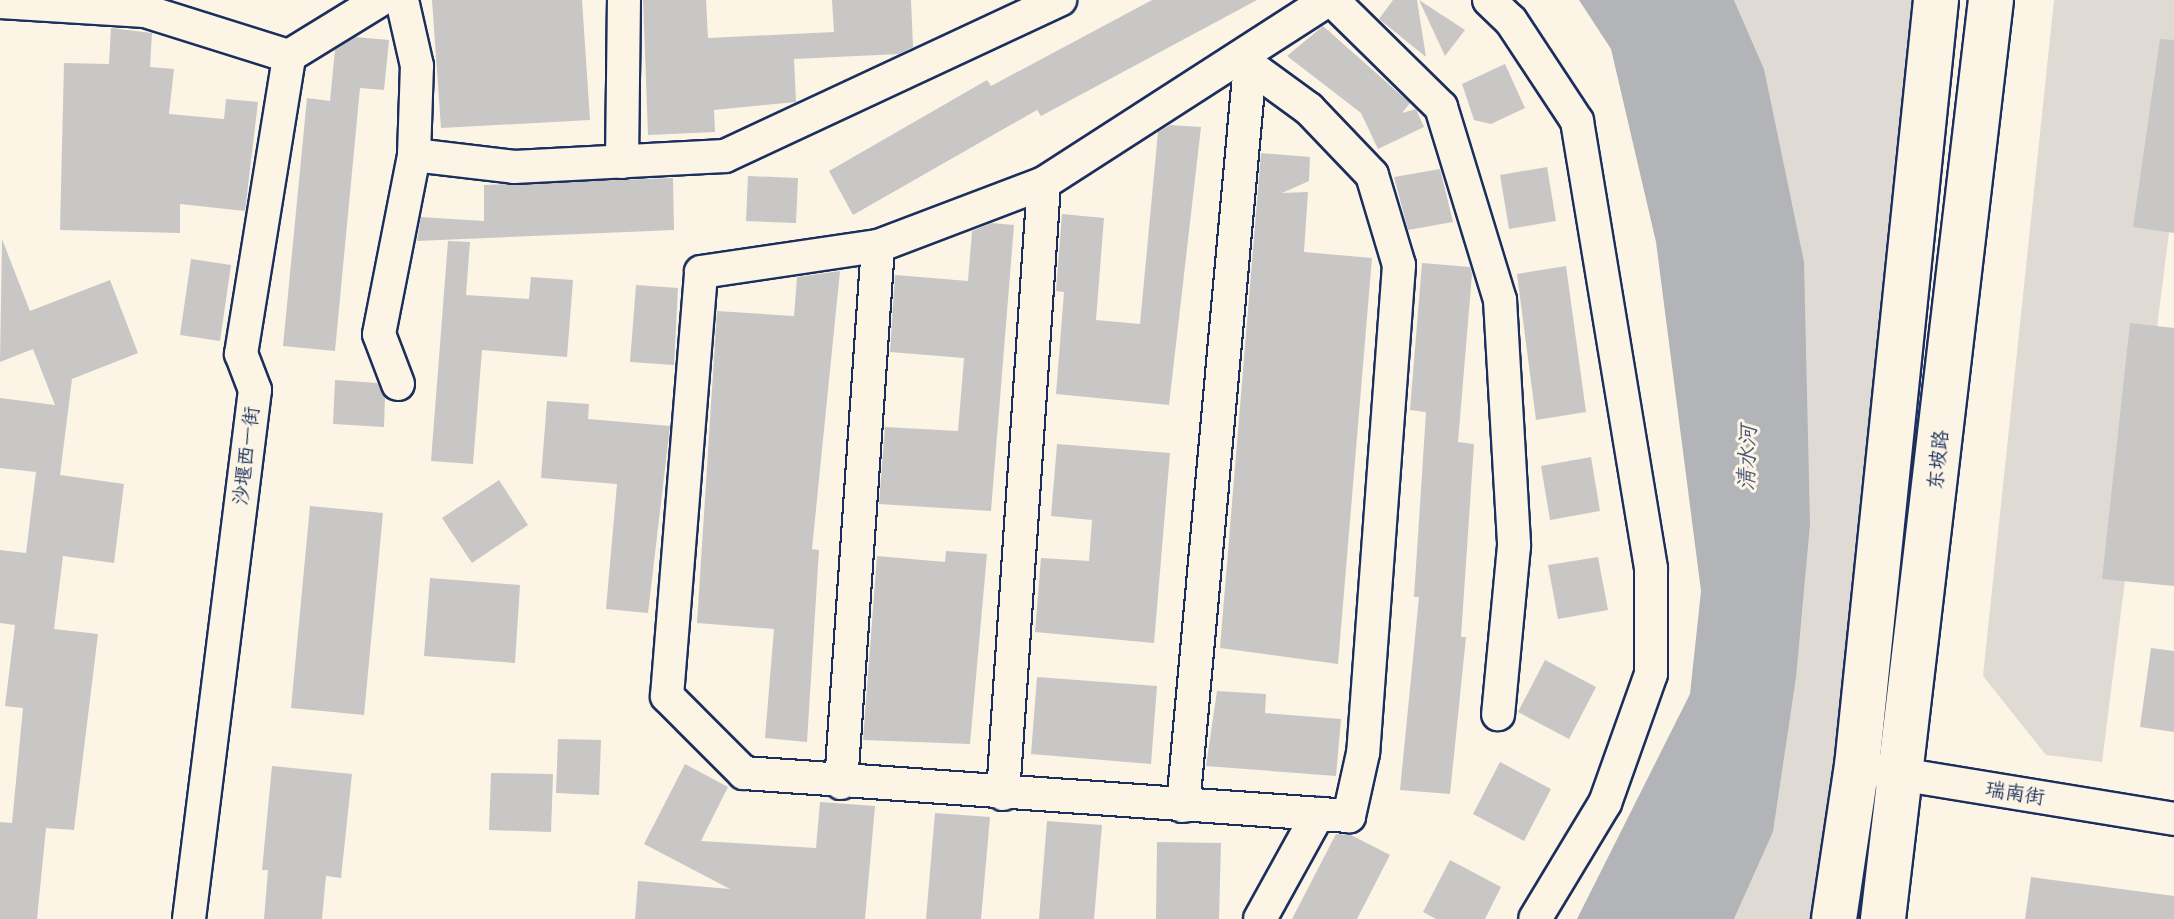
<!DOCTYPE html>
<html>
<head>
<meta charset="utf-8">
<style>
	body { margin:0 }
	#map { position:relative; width:2174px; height:919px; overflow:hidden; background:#fcf5e5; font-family:"Balsamiq Sans","LXGW WenKai TC",sans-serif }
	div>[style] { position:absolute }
	.green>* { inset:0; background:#dfdbd4 }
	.water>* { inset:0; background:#b2b4b8 }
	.building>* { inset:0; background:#c8c7c6 }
	.roads { filter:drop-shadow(2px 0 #1b2f5e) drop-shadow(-2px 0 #1b2f5e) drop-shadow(0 2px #1b2f5e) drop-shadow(0 -2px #1b2f5e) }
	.street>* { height:32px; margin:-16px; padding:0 16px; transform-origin:16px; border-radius:16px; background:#fcf5e5 }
	.secondary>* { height:44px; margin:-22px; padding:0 22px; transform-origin:22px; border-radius:22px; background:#fcf5e5 }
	span { translate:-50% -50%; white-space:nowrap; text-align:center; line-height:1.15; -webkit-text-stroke:6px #fcf5e5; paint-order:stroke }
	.street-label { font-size:20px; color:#1b2f5e }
	.water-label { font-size:22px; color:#485779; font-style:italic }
</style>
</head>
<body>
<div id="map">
	<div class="green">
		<div style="clip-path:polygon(1734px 0,1915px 0,1858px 621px,1816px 919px,1734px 919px,1773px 832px,1796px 678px,1764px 69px)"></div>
		<div style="clip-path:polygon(2054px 0,2174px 0,2174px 193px,2102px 762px,2046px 755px,1983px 676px)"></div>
	</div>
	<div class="water">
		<div style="clip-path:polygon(1579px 0,1734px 0,1764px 69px,1804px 262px,1810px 524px,1796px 678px,1773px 832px,1734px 919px,1577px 919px,1690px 694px,1701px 591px,1656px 242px,1611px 49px)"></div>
	</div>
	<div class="building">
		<div style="clip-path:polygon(432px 0,582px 0,590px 120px,441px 128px)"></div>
		<div style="clip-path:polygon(643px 0,706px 0,708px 38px,834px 32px,832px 0,911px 0,913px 47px,899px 54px,794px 59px,796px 102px,714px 110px,715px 132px,648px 135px)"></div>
		<div style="clip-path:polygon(1152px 0,1257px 0,1041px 116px,1037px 110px,853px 215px,829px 171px,987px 80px,991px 86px)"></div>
		<div style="clip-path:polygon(1393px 0,1417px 0,1426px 57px,1379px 19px)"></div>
		<div style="clip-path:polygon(1419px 0,1465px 30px,1445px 56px)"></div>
		<div style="clip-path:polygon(1323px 26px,1410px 103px,1402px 113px,1416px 109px,1424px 127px,1378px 149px,1361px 113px,1287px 56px)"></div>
		<div style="clip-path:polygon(111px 28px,152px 33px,150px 67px,174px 69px,169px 114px,224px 119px,226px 99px,258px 102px,245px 211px,180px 204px,180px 233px,60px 230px,64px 63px,109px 64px)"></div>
		<div style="clip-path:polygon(356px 37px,389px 40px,384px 90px,360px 88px,335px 351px,283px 346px,307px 98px,330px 101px,335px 50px)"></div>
		<div style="clip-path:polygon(2160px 39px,2174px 40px,2174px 233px,2133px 227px)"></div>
		<div style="clip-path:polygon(1505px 64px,1525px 108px,1491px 124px,1474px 120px,1462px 84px)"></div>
		<div style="clip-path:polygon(1170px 125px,1201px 127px,1169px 405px,1056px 394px,1064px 292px,1056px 291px,1062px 214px,1104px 218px,1096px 320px,1140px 324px,1158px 132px)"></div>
		<div style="clip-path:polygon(1261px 153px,1310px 157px,1309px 181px,1282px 193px,1308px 192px,1304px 252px,1372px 258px,1338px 664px,1220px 648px)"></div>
		<div style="clip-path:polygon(1547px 167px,1556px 221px,1509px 229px,1500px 175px)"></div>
		<div style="clip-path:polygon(1440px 169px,1453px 222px,1408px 230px,1394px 177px)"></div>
		<div style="clip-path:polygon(748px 176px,798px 178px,796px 223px,746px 221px)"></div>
		<div style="clip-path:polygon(673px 178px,674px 230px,417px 241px,421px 217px,484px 221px,484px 185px)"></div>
		<div style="clip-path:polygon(992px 223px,1014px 225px,991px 511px,879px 504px,885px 427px,958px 431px,964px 358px,890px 352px,895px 275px,968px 281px,972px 231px)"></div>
		<div style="clip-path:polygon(2px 239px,30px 311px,110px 280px,138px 353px,72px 379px,60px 475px,124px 484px,114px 563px,63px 556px,54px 629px,98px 634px,74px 830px,46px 828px,37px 919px,0 919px,0 822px,12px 823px,23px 708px,5px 706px,15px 625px,0 623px,0 550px,26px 553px,36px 472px,0 468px,0 398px,55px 405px,33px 349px,0 362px)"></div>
		<div style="clip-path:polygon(448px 241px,470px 242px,466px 295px,529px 299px,531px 277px,573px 280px,567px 357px,482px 350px,473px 464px,431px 461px)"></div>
		<div style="clip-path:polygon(191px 259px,231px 265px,220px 341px,180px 335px)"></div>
		<div style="clip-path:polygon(1422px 263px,1470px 267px,1472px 274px,1458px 442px,1474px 444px,1461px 637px,1466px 637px,1450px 794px,1400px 790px,1419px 597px,1414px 597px,1426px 412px,1410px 410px)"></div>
		<div style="clip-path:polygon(1566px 266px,1586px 412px,1536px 420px,1517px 274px)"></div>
		<div style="clip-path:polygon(840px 271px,812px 549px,819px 550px,807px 742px,765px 738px,774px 629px,697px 623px,717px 311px,794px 316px,797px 277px)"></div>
		<div style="clip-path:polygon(636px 285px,678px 288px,674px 365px,630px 362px)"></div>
		<div style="clip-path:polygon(2130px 323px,2174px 328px,2174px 586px,2102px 579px)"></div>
		<div style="clip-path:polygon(335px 380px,377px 383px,385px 398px,384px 427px,333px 424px)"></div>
		<div style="clip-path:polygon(547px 401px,589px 404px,588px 419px,670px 426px,648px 613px,606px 609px,617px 484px,541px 478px)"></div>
		<div style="clip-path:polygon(1057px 444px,1170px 453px,1154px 643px,1035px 632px,1041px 558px,1089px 561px,1092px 520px,1051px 516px)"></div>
		<div style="clip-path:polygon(1591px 457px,1600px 511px,1550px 520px,1541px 466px)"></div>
		<div style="clip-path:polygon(499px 480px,528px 525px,472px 563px,442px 518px)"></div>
		<div style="clip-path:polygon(310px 506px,383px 513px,364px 715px,291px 708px)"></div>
		<div style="clip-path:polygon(946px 551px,987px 554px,970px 744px,863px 740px,877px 556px,945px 562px)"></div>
		<div style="clip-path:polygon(1598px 557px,1608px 610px,1558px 619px,1548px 565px)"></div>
		<div style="clip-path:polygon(430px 578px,520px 585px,515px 663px,424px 656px)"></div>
		<div style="clip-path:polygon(2151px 648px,2174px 651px,2174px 732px,2140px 727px)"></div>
		<div style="clip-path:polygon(1545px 660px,1596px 687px,1569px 739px,1518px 712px)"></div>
		<div style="clip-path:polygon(1037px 677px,1157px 686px,1151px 764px,1031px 754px)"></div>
		<div style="clip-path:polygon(1217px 691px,1266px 694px,1265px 713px,1341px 719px,1336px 776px,1206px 766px)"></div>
		<div style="clip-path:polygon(558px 739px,601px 740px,599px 795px,556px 793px)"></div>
		<div style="clip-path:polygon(1500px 762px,1551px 789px,1524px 841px,1473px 814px)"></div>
		<div style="clip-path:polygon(685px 764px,728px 787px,701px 841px,816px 848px,820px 802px,875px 806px,865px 919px,635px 919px,638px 881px,730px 889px,644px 844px)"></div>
		<div style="clip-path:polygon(272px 766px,352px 774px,341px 878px,326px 876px,322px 919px,264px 919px,268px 870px,262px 870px)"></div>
		<div style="clip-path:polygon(491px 773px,553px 774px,551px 832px,489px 830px)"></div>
		<div style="clip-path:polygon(935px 813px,990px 817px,981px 919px,926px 919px)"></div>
		<div style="clip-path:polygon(1047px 821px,1102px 825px,1094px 919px,1039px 919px)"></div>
		<div style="clip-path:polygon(1336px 834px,1351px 835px,1390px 855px,1357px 919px,1292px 919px)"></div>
		<div style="clip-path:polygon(1157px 842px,1221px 843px,1219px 919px,1156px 919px)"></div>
		<div style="clip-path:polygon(1450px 860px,1501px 887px,1485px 919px,1436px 919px,1423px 912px)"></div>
		<div style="clip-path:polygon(2031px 877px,2174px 896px,2174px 919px,2025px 919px)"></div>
	</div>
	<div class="roads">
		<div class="street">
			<div style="left:1332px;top:0;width:153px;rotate:44.5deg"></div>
			<div style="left:1441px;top:107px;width:202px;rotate:73deg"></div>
			<div style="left:1500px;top:300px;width:246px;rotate:86.7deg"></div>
			<div style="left:1514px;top:546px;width:169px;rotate:95.4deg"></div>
			<div style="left:1489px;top:0;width:30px;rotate:44deg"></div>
			<div style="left:1511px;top:21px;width:120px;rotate:56.6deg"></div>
			<div style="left:1577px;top:121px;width:454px;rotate:80.6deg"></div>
			<div style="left:1651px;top:569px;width:105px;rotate:90deg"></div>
			<div style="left:1651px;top:674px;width:137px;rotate:109.6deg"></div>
			<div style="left:1605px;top:803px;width:135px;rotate:121.1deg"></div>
			<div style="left:0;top:2px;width:145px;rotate:3.6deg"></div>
			<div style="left:145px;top:11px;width:151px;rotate:17.4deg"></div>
			<div style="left:1250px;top:66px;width:73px;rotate:36.1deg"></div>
			<div style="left:1309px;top:109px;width:91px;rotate:46.3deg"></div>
			<div style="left:1372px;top:175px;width:94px;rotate:73.3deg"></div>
			<div style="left:1399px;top:265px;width:489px;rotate:94.2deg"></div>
			<div style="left:1363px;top:753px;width:65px;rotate:102.5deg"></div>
			<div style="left:1349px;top:816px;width:607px;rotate:-175.93deg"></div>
			<div style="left:744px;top:773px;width:109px;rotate:-135deg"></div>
			<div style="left:667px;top:696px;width:425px;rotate:-85.4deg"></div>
			<div style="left:701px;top:272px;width:179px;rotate:-8.4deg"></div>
			<div style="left:878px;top:246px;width:178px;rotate:-20.8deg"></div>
			<div style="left:1044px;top:183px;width:338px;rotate:-32.8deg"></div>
			<div style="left:414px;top:155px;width:101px;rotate:6.8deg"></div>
			<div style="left:514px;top:167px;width:211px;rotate:-3deg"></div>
			<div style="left:725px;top:156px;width:370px;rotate:-25deg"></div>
			<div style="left:622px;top:162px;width:162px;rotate:-89.3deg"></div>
			<div style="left:398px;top:384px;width:53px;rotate:-110.8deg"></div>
			<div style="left:379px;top:334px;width:182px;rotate:-78.9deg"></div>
			<div style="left:414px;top:155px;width:89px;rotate:-88.1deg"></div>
			<div style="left:417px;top:66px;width:68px;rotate:-102.8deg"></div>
			<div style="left:1881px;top:771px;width:297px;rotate:9.3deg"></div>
			<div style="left:841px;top:783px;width:538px;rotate:-86.06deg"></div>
			<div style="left:1003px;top:794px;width:612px;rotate:-86.16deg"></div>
			<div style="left:1183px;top:806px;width:743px;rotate:-84.83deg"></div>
			<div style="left:189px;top:919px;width:533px;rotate:-82.89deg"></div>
			<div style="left:255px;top:390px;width:39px;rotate:-111deg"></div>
			<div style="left:241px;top:354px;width:302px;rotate:-80.8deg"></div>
			<div style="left:289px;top:56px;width:107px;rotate:-31.6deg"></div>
			<div style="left:1260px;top:919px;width:120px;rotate:-61.1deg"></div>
		</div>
		<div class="secondary">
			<div style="left:1834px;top:919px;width:155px;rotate:-81.5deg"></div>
			<div style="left:1857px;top:766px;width:770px;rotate:-84.11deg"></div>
			<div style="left:1883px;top:919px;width:925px;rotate:-83.3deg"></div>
		</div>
	</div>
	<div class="street-label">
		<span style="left:247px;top:456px;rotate:-83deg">沙堰西一街</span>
		<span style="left:1939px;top:460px;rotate:-84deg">东坡路</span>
		<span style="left:2015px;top:794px;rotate:9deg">瑞南街</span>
	</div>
	<div class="water-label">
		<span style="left:1748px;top:458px;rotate:-88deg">清水河</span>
	</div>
</div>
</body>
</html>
